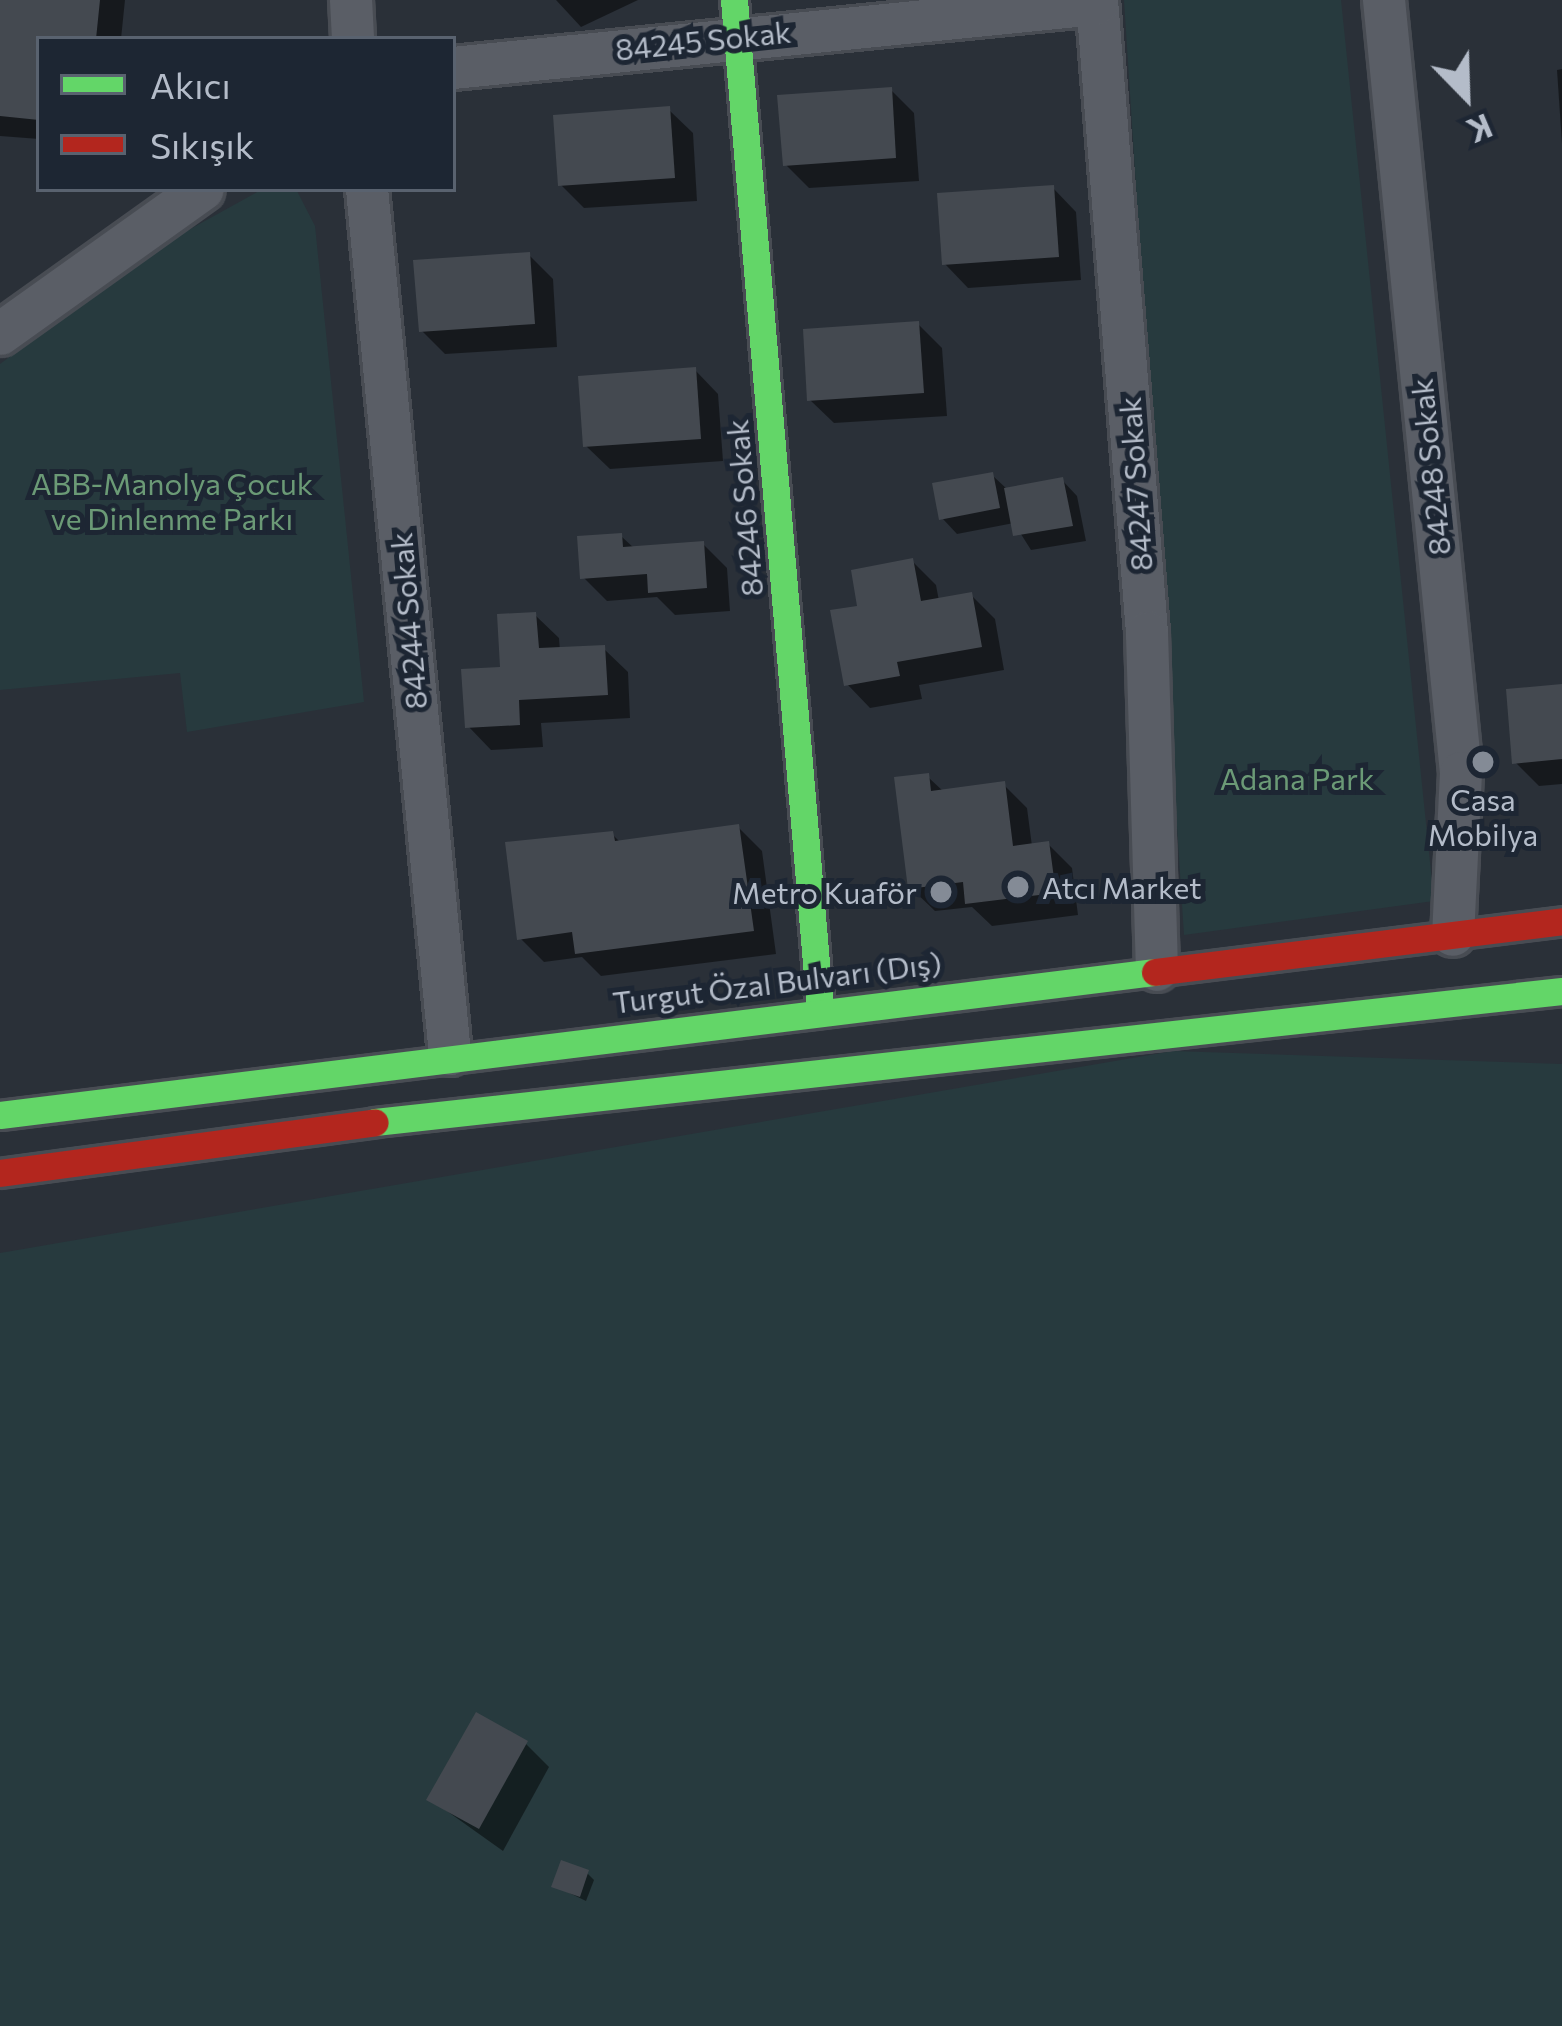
<!DOCTYPE html>
<html>
<head>
<meta charset="utf-8">
<style>
	body { margin:0 }
	#map { position:relative; width:1562px; height:2026px; overflow:hidden; background:#2a3038; font-family:Commissioner,sans-serif }
	div>[style] { position:absolute }
	.green>* { inset:0; background:#273a3e }
	.shadow>* { inset:0; background:#0007 }
	.building>* { inset:0; background:#444950 }
	.roads { filter:drop-shadow(3px 0 #484c53) drop-shadow(-3px 0 #484c53) drop-shadow(0 3px #484c53) drop-shadow(0 -3px #484c53) }
	.street>* { height:42px; margin:-21px; padding:0 21px; transform-origin:21px; border-radius:21px; background:#5a5e66 }
	.fast>* { height:27px; margin:-13.5px; padding:0 13.5px; transform-origin:13.5px; border-radius:13.5px; background:#63d668 }
	.jam>* { height:27px; margin:-13.5px; padding:0 13.5px; transform-origin:13.5px; border-radius:13.5px; background:#b3261e }
	.dots>* { width:33px; height:33px; translate:-50% -50%; box-sizing:border-box; border:6px solid #1d2633; border-radius:50% }
	span { translate:-50% -50%; white-space:nowrap; text-align:center; line-height:1.15; -webkit-text-stroke:10px #1d2633; paint-order:stroke }
	.street-label { font-size:30px; color:#b4bcc9 }
	.park-label { font-size:30px; color:#6b9a76 }
	.poi-label { font-size:30px; color:#b4bcc9 }
	.left { translate:0 -50%; text-align:left }
	.right { translate:-100% -50%; text-align:right }
	.legend { position:absolute; left:36px; top:36px; width:420px; height:156px; box-sizing:border-box; background:#1d2633; border:3px solid #59626f; margin:0; padding:15px 21px; list-style:none; font-size:36px; color:#b4bcc9 }
	.legend li { display:flex; align-items:center; gap:24px; height:60px }
	.legend b { width:60px; border:3px solid #59626f }
	.north { position:absolute; left:1406px; top:36px; width:120px; height:120px; -webkit-text-stroke:9px #1d2633; paint-order:stroke; rotate:157deg; font-size:33px; font-weight:700; line-height:48px; text-align:center; color:#b4bcc9 }
	.north::after { content:''; display:block; margin:auto; width:42px; height:54px; background:#b4bcc9; clip-path:polygon(50% 0,100% 100%,50% 72%,0 100%) }
</style>
</head>
<body>
<div id="map">
	<div class="green">
		<div style="clip-path:polygon(1124px 0,1341px 0,1434px 901px,1184px 935px)"></div>
		<div style="clip-path:polygon(296px 189px,315px 226px,364px 702px,187px 732px,180px 673px,0 690px,0 364px,156px 248px,261px 190px)"></div>
		<div style="clip-path:polygon(1173px 1051px,1562px 1064px,1562px 2026px,0 2026px,0 1253px)"></div>
	</div>
	<div class="shadow">
		<div style="clip-path:polygon(0 0,125px 0,121px 39px,39px 39px,39px 139px,0 136px)"></div>
		<div style="clip-path:polygon(556px 0,638px 0,581px 27px)"></div>
		<div style="clip-path:polygon(1562px 69px,1562px 144px,1557px 70px)"></div>
		<div style="clip-path:polygon(891px 90px,914px 113px,919px 181px,809px 188px,786px 165px)"></div>
		<div style="clip-path:polygon(669px 110px,693px 133px,697px 201px,584px 208px,561px 185px)"></div>
		<div style="clip-path:polygon(1053px 188px,1076px 212px,1081px 280px,968px 288px,945px 264px)"></div>
		<div style="clip-path:polygon(529px 255px,553px 279px,557px 347px,445px 354px,422px 331px)"></div>
		<div style="clip-path:polygon(918px 324px,942px 348px,947px 416px,834px 423px,810px 400px)"></div>
		<div style="clip-path:polygon(695px 370px,718px 394px,723px 461px,610px 469px,586px 446px)"></div>
		<div style="clip-path:polygon(992px 475px,1008px 490px,1062px 480px,1077px 496px,1086px 541px,1031px 550px,1014px 523px,957px 534px,942px 518px)"></div>
		<div style="clip-path:polygon(621px 536px,635px 549px,703px 544px,727px 568px,730px 611px,675px 615px,657px 597px,607px 601px,583px 577px)"></div>
		<div style="clip-path:polygon(912px 561px,936px 585px,939px 601px,971px 595px,995px 619px,1004px 670px,919px 685px,922px 699px,870px 708px,847px 684px,861px 608px)"></div>
		<div style="clip-path:polygon(535px 615px,559px 638px,560px 651px,604px 649px,628px 672px,630px 718px,541px 723px,543px 747px,491px 750px,468px 726px)"></div>
		<div style="clip-path:polygon(1562px 687px,1562px 784px,1539px 786px,1515px 762px)"></div>
		<div style="clip-path:polygon(928px 777px,944px 792px,1003px 784px,1027px 808px,1032px 846px,1048px 844px,1072px 868px,1078px 915px,992px 926px,972px 907px,935px 911px,911px 888px)"></div>
		<div style="clip-path:polygon(738px 827px,762px 851px,776px 954px,601px 976px,582px 957px,544px 962px,520px 938px,612px 834px,621px 843px)"></div>
		<div style="clip-path:polygon(526px 1744px,549px 1767px,503px 1851px,430px 1799px)"></div>
		<div style="clip-path:polygon(587px 1873px,594px 1880px,586px 1901px,555px 1886px)"></div>
	</div>
	<div class="building">
		<div style="clip-path:polygon(0 0,100px 0,96px 39px,39px 39px,39px 120px,0 116px)"></div>
		<div style="clip-path:polygon(892px 87px,896px 158px,783px 166px,777px 95px)"></div>
		<div style="clip-path:polygon(670px 106px,675px 178px,558px 186px,553px 115px)"></div>
		<div style="clip-path:polygon(1054px 185px,1059px 257px,942px 265px,937px 193px)"></div>
		<div style="clip-path:polygon(530px 252px,535px 324px,419px 332px,413px 260px)"></div>
		<div style="clip-path:polygon(919px 321px,924px 393px,807px 401px,803px 329px)"></div>
		<div style="clip-path:polygon(696px 367px,701px 439px,583px 447px,578px 376px)"></div>
		<div style="clip-path:polygon(993px 472px,1000px 508px,939px 520px,932px 483px)"></div>
		<div style="clip-path:polygon(1063px 477px,1073px 526px,1013px 536px,1004px 488px)"></div>
		<div style="clip-path:polygon(622px 533px,623px 547px,704px 541px,707px 588px,648px 593px,647px 574px,580px 579px,577px 536px)"></div>
		<div style="clip-path:polygon(913px 558px,921px 601px,972px 592px,982px 647px,897px 662px,900px 676px,844px 686px,830px 610px,857px 606px,851px 570px)"></div>
		<div style="clip-path:polygon(536px 612px,539px 648px,605px 645px,608px 695px,519px 700px,520px 725px,465px 728px,461px 669px,500px 667px,497px 614px)"></div>
		<div style="clip-path:polygon(1562px 684px,1562px 759px,1512px 764px,1506px 689px)"></div>
		<div style="clip-path:polygon(929px 773px,931px 791px,1005px 781px,1013px 846px,1049px 841px,1056px 893px,965px 904px,963px 882px,908px 889px,894px 777px)"></div>
		<div style="clip-path:polygon(739px 824px,754px 931px,575px 954px,572px 932px,517px 940px,505px 842px,613px 831px,615px 841px)"></div>
		<div style="clip-path:polygon(476px 1712px,528px 1741px,479px 1829px,426px 1800px)"></div>
		<div style="clip-path:polygon(561px 1860px,589px 1870px,580px 1897px,551px 1887px)"></div>
	</div>
	<div class="roads">
		<div class="street">
			<div style="left:351px;top:0;width:39px;rotate:87deg"></div>
			<div style="left:1097px;top:0;width:635px;rotate:85.48deg"></div>
			<div style="left:1147px;top:633px;width:337px;rotate:88.3deg"></div>
			<div style="left:1384px;top:0;width:777px;rotate:84.31deg"></div>
			<div style="left:1461px;top:773px;width:162px;rotate:92.8deg"></div>
			<div style="left:453px;top:68px;width:647px;rotate:-5.68deg"></div>
			<div style="left:367px;top:189px;width:869px;rotate:84.52deg"></div>
			<div style="left:0;top:334px;width:249px;rotate:-35.5deg"></div>
		</div>
		<div class="fast">
			<div style="left:734px;top:0;width:1014px;rotate:85.13deg"></div>
			<div style="left:0;top:1115px;width:1164px;rotate:-7.06deg"></div>
			<div style="left:375px;top:1122px;width:1194px;rotate:-6.3deg"></div>
		</div>
		<div class="jam">
			<div style="left:1155px;top:972px;width:410px;rotate:-7.1deg"></div>
			<div style="left:0;top:1173px;width:378px;rotate:-7.7deg"></div>
		</div>
	</div>
	<div class="dots">
		<div style="left:1483px;top:762px;background:#848b96"></div>
		<div style="left:1018px;top:887px;background:#848b96"></div>
		<div style="left:941px;top:892px;background:#848b96"></div>
	</div>
	<div class="street-label">
		<span style="left:703px;top:40px;rotate:-6deg">84245 Sokak</span>
		<span style="left:1430px;top:467px;rotate:-96deg">84248 Sokak</span>
		<span style="left:1135px;top:484px;rotate:-94deg">84247 Sokak</span>
		<span style="left:744px;top:508px;rotate:-95deg">84246 Sokak</span>
		<span style="left:408px;top:621px;rotate:-95deg">84244 Sokak</span>
		<span style="left:777px;top:982px;rotate:-7deg">Turgut Özal Bulvarı (Dış)</span>
	</div>
	<div class="park-label">
		<span style="left:172px;top:500px">ABB-Manolya Çocuk<br>ve Dinlenme Parkı</span>
		<span style="left:1297px;top:778px">Adana Park</span>
	</div>
	<div class="poi-label">
		<span style="left:1483px;top:816px">Casa<br>Mobilya</span>
		<span class="left" style="left:1042px;top:887px">Atcı Market</span>
		<span class="right" style="left:917px;top:892px">Metro Kuaför</span>
	</div>
	<ul class="legend">
	<li><b style="height:15px;background:#63d668"></b>Akıcı</li>
	<li><b style="height:15px;background:#b3261e"></b>Sıkışık</li>
	</ul>
	<div class="north">K</div>
</div>
</body>
</html>
